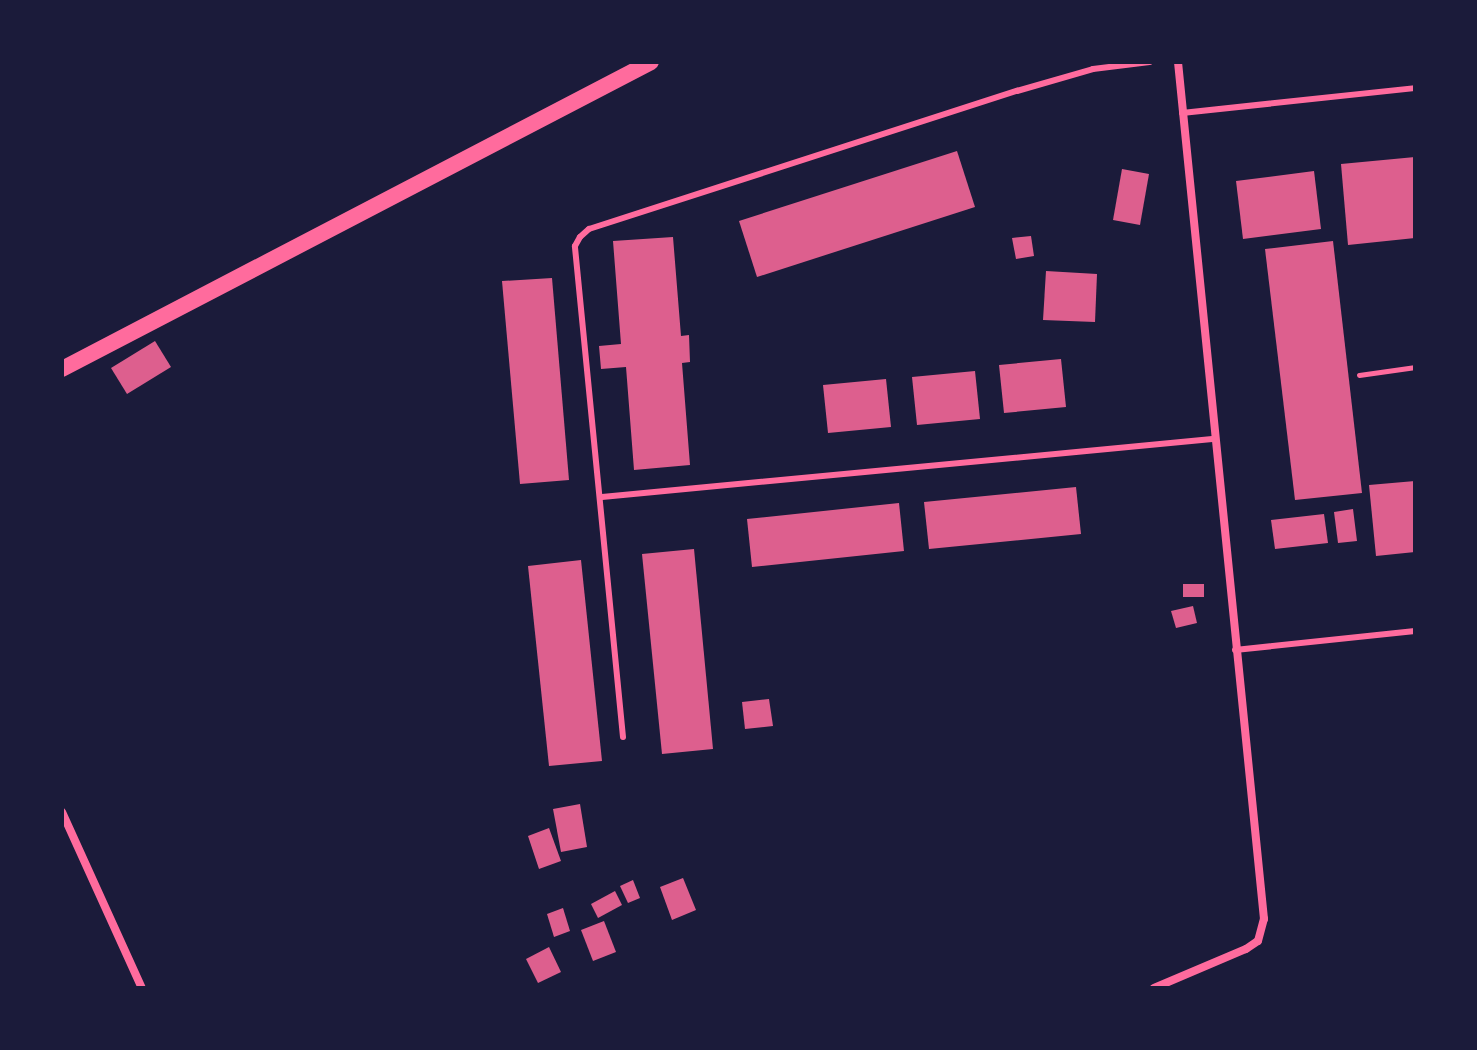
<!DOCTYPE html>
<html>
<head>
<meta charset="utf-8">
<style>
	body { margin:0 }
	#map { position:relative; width:1477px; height:1050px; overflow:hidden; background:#1b1b3a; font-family:"PT Sans",sans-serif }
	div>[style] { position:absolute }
	.building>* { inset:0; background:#dd5f8e }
	.path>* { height:5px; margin:-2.5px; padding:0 2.5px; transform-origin:2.5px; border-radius:2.5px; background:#ff6b9d }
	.service>* { height:6px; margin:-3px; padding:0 3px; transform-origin:3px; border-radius:3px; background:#ff6b9d }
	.minor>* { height:8px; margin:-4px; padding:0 4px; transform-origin:4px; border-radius:4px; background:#ff6b9d }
	.secondary>* { height:16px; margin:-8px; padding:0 8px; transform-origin:8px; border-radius:8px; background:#ff6b9d }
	span { translate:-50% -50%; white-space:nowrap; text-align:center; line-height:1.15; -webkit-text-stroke:6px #1b1b3a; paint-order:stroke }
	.frame { position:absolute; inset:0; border:64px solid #1b1b3a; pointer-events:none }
</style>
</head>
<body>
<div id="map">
	<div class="building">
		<div style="clip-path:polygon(957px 151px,975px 207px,757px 277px,739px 221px)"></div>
		<div style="clip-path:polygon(1415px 157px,1415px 238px,1348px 245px,1341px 164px)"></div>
		<div style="clip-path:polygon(1122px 169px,1149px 174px,1140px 225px,1113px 220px)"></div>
		<div style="clip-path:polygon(1314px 171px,1321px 229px,1243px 239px,1236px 181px)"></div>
		<div style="clip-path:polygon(1031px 236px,1034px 256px,1016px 259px,1012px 238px)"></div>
		<div style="clip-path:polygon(673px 237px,681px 336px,689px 335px,690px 362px,682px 363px,690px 465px,634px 470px,626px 367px,601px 369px,599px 346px,621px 344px,613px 241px)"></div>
		<div style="clip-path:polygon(1333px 241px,1362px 493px,1295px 500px,1265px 249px)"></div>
		<div style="clip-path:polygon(1046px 271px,1097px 274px,1095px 322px,1043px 320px)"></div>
		<div style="clip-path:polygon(552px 278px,569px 480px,520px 484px,502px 281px)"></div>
		<div style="clip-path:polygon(155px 341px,171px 367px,127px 394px,111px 368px)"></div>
		<div style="clip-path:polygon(1061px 359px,1066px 407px,1004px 413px,999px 365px)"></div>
		<div style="clip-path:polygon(975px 371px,980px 419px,917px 425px,912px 377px)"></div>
		<div style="clip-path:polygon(886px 379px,891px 427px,828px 433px,823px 385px)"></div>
		<div style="clip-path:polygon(1415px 481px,1415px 552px,1376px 556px,1369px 485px)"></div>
		<div style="clip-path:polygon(1076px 487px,1081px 534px,929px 549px,924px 502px)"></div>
		<div style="clip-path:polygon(899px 503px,904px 551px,752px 567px,747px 519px)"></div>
		<div style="clip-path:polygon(1353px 509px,1357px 541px,1338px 543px,1334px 512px)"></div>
		<div style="clip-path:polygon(1324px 514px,1328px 543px,1275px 549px,1271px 520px)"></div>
		<div style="clip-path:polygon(694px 549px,713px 749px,662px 754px,642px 554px)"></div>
		<div style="clip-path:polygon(581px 560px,602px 761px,549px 766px,528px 566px)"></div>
		<div style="clip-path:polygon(1183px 584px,1204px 584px,1204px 597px,1183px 597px)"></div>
		<div style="clip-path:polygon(1193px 606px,1197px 623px,1176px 628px,1171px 611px)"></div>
		<div style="clip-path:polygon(769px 699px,773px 726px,745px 729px,742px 702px)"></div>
		<div style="clip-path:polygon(580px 804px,587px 847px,561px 852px,553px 809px)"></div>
		<div style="clip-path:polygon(549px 828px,561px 861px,539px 869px,528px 836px)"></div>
		<div style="clip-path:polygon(683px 878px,696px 910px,672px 920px,660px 887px)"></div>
		<div style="clip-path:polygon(633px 880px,640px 898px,628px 903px,620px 886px)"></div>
		<div style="clip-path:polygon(615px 891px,622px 905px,598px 918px,591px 904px)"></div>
		<div style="clip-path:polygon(563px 908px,570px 931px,554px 937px,547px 914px)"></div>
		<div style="clip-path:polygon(604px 921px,616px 952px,593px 961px,581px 930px)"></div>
		<div style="clip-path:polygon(549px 947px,561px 972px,538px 983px,526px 959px)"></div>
	</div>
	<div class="path">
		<div style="left:1359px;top:375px;width:57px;rotate:-8.1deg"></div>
	</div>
	<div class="service">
		<div style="left:1182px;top:113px;width:234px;rotate:-6.1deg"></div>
		<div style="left:602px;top:497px;width:613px;rotate:-5.43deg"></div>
		<div style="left:1235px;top:650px;width:181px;rotate:-6deg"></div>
		<div style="left:623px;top:737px;width:493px;rotate:-95.6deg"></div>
		<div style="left:575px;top:246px;width:10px;rotate:-61deg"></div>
		<div style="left:580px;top:237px;width:12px;rotate:-42deg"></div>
		<div style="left:589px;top:229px;width:450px;rotate:-17.9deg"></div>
		<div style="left:1017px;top:91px;width:79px;rotate:-16.1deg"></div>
		<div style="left:1093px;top:69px;width:57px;rotate:-7deg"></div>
	</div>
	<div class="minor">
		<div style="left:62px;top:812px;width:193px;rotate:65.6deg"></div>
		<div style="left:1154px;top:988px;width:100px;rotate:-23deg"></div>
		<div style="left:1246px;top:949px;width:14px;rotate:-34deg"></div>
		<div style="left:1258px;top:941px;width:23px;rotate:-75deg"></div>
		<div style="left:1264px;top:919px;width:861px;rotate:-95.73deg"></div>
	</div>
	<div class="secondary">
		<div style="left:62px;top:369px;width:664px;rotate:-27.53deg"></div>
	</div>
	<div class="frame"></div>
</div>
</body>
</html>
